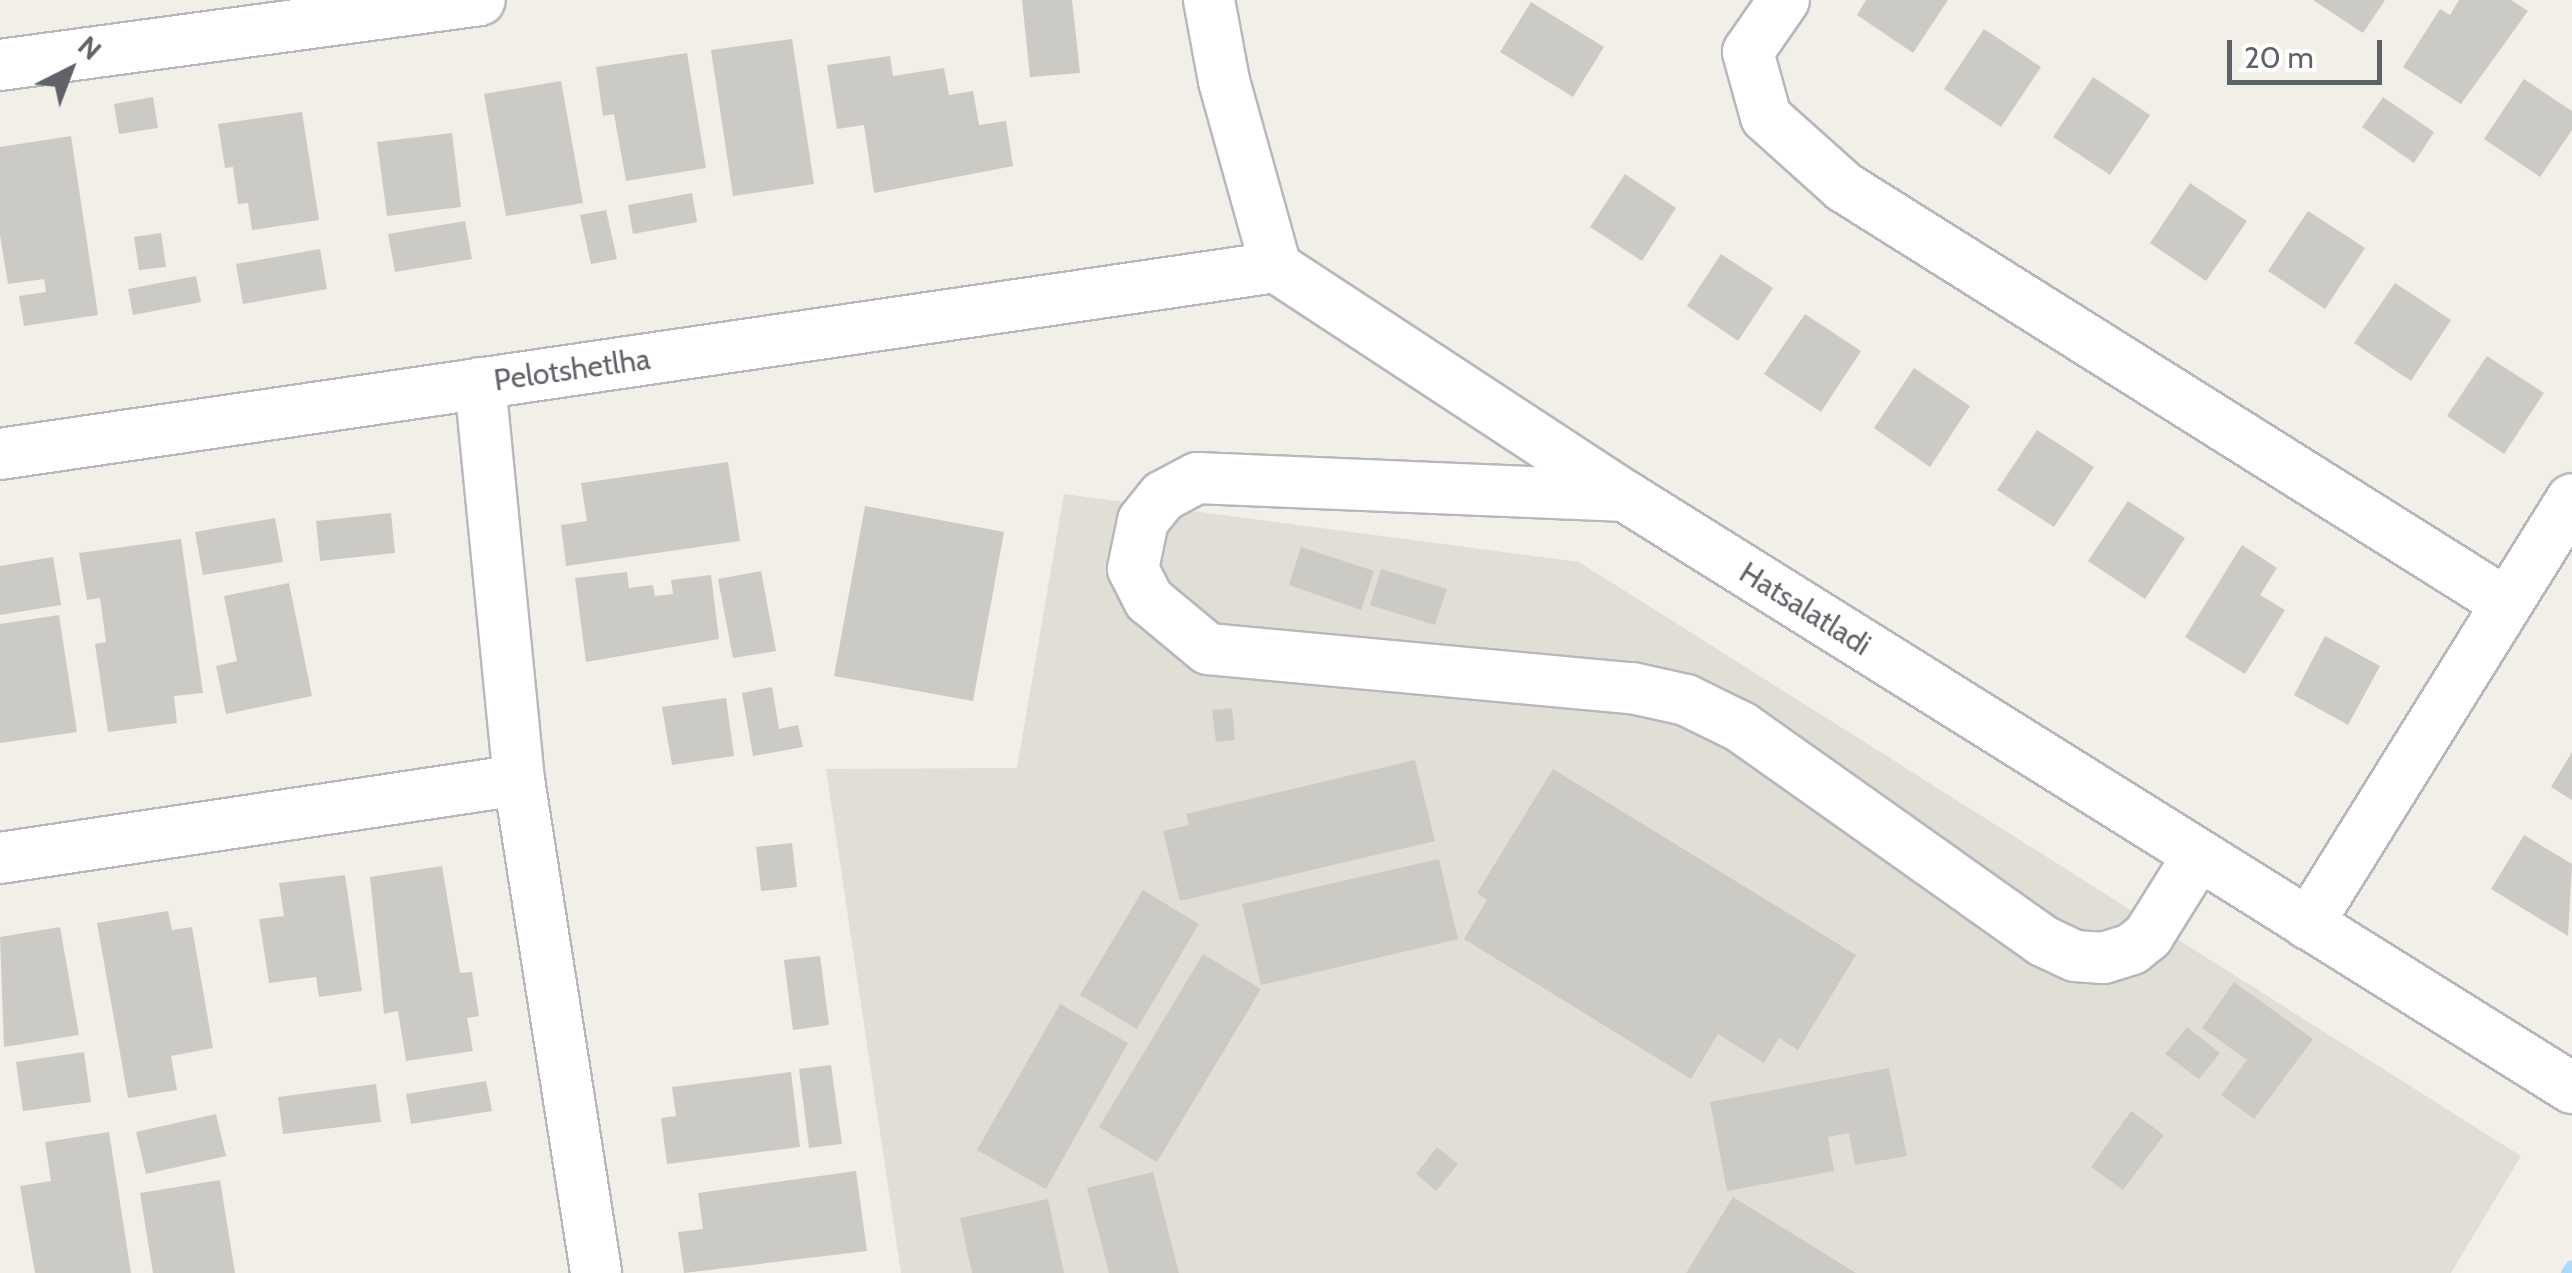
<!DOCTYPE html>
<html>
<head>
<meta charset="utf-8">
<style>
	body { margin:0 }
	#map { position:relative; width:2572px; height:1273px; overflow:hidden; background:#f1efe8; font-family:Cabin,sans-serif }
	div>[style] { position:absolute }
	.education>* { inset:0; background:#e1ded6 }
	.stream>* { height:15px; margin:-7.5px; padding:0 7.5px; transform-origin:7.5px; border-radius:7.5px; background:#aadaff }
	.building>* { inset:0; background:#cccac5 }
	.roads { filter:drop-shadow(2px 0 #b5b8bc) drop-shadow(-2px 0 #b5b8bc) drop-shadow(0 2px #b5b8bc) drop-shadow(0 -2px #b5b8bc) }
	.minor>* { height:50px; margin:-25px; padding:0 25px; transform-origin:25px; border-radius:25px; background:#fff }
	span { translate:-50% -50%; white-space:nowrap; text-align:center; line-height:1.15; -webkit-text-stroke:8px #fff; paint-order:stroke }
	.street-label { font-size:30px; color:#5f6368 }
	.north { position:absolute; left:20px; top:20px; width:100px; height:100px; -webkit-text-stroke:8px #fff; paint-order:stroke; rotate:42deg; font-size:28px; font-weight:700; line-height:40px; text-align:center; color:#5f6368 }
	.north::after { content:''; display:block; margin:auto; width:35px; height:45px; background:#5f6368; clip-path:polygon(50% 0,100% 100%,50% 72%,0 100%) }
	.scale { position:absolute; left:2227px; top:40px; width:155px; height:45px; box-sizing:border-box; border:5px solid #5f6368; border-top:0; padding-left:12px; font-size:30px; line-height:35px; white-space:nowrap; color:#5f6368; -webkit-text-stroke:8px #fff; paint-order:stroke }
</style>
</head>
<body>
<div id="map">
	<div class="education">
		<div style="clip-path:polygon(1064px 494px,1579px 562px,2521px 1156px,2451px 1273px,901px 1273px,826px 769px,1017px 768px)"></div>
	</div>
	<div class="stream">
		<div style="left:2568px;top:1273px;width:7px;rotate:-56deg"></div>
	</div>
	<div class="building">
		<div style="clip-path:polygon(1022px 0,1072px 0,1080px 73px,1030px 77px)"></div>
		<div style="clip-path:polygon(1866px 0,1948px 0,1913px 53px,1857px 15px)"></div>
		<div style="clip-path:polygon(2313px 0,2385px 0,2363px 33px)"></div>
		<div style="clip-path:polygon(2459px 0,2511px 0,2528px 11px,2461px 104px,2403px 67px,2440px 9px,2450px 15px)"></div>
		<div style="clip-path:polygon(1531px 2px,1604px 47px,1573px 97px,1500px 52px)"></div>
		<div style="clip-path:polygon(1984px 29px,2041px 67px,2001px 127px,1944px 89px)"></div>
		<div style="clip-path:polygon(792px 39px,814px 184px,733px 196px,711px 50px)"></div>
		<div style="clip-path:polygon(687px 53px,706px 168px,626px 181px,614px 114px,603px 116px,596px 67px)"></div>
		<div style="clip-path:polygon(890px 56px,893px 76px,944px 68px,949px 95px,973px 91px,979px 125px,1006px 121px,1013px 166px,874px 193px,864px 125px,837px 129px,827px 65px)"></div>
		<div style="clip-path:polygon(2093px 77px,2150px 115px,2110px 175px,2053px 137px)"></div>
		<div style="clip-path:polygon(2524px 79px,2572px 111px,2572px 130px,2540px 177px,2484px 139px)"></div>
		<div style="clip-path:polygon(561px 81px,583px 203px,506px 216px,484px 94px)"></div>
		<div style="clip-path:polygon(153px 97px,158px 128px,119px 134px,114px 104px)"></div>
		<div style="clip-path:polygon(2383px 97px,2434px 132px,2414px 163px,2362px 127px)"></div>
		<div style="clip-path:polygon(302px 112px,319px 220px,252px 230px,248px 203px,238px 204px,233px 167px,225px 168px,218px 124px)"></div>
		<div style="clip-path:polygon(452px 133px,461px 207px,387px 216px,377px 142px)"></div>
		<div style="clip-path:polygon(71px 136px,98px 315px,24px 326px,19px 296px,46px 292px,44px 279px,8px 284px,0 235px,0 147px)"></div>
		<div style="clip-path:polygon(1625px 174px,1676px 208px,1642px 261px,1590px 227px)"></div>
		<div style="clip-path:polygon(2190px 183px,2247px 221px,2206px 281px,2150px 243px)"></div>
		<div style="clip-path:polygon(692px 193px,697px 222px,633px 234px,628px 205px)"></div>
		<div style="clip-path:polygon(606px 210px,617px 259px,591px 264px,580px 215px)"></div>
		<div style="clip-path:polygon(2308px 211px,2365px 248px,2325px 309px,2268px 271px)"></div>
		<div style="clip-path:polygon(465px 221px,472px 259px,395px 272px,388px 234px)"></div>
		<div style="clip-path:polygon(161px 233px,166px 267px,139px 270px,134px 237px)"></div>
		<div style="clip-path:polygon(320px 249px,327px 289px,243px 304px,236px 264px)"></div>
		<div style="clip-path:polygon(1721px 254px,1773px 288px,1738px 341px,1687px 306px)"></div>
		<div style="clip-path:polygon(196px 276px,201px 302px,133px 315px,128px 289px)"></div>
		<div style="clip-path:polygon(2395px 283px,2451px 320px,2411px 381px,2354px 343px)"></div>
		<div style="clip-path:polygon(1805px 314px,1861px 351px,1821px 412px,1764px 374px)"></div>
		<div style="clip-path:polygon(2487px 356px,2544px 393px,2504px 454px,2447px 416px)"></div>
		<div style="clip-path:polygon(1914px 368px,1970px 406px,1930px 467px,1874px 428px)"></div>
		<div style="clip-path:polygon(2037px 430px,2094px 467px,2054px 527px,1997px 490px)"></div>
		<div style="clip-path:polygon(728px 462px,740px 541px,566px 566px,561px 525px,587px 521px,581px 483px)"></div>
		<div style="clip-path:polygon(2128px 501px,2185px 538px,2145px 599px,2088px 561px)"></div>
		<div style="clip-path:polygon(865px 506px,1004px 532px,973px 701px,834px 676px)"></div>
		<div style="clip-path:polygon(391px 513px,395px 553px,320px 561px,316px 521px)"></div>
		<div style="clip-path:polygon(275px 518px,283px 562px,203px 575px,195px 532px)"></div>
		<div style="clip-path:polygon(181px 539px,203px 693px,174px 696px,177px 723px,108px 732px,95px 644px,106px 642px,100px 598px,87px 600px,79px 553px)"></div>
		<div style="clip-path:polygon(2242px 545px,2277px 568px,2260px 595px,2285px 610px,2245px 674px,2185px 637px)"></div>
		<div style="clip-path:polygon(1301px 547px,1374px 571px,1361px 610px,1289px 585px)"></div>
		<div style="clip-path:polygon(53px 557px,61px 605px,0 615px,0 566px)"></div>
		<div style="clip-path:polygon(1381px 569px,1447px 589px,1435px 625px,1370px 605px)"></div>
		<div style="clip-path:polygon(761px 571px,776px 651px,733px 658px,718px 579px)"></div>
		<div style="clip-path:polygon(627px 572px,629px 588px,653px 585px,655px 596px,673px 594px,671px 580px,711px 575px,719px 639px,586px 662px,575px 578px)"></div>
		<div style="clip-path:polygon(289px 583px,312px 696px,226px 714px,216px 666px,237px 661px,224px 596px)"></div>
		<div style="clip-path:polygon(59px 615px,77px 732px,0 743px,0 624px)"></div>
		<div style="clip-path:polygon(2325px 636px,2380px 666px,2348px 725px,2294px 695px)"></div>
		<div style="clip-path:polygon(772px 687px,779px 729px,798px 725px,803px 747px,753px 756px,742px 693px)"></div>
		<div style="clip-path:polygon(726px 698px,734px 756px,672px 765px,662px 707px)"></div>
		<div style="clip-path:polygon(1232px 708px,1235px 740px,1216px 742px,1212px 710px)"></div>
		<div style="clip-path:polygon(2572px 752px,2572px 800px,2551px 787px)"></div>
		<div style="clip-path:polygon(1415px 760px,1435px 841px,1180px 901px,1163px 831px,1189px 825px,1186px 814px)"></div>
		<div style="clip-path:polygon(1553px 769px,1856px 955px,1798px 1050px,1779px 1038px,1764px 1063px,1718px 1034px,1691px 1079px,1464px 939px,1487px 900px,1477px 893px)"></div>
		<div style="clip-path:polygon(2524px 835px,2572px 864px,2568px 936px,2491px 889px)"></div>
		<div style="clip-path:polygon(792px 843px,797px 887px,761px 891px,756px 847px)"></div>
		<div style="clip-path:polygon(1439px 859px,1458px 939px,1261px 985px,1242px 904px)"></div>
		<div style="clip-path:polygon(442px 866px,460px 973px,472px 972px,479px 1016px,467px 1018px,473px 1051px,406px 1061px,398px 1011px,384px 1014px,370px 877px)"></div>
		<div style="clip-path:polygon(345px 875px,362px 991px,319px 997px,316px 977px,269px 983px,259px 919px,284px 916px,279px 883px)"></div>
		<div style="clip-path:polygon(1143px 890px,1199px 924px,1137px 1029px,1080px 995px)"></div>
		<div style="clip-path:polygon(168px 911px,172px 930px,192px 927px,213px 1048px,171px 1056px,177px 1090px,128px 1098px,97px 923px)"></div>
		<div style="clip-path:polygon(60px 927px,79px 1035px,4px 1047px,0 937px)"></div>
		<div style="clip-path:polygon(1203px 954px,1261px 989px,1157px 1162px,1099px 1127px)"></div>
		<div style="clip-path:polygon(820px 956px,829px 1025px,793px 1030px,784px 960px)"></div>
		<div style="clip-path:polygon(2234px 982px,2313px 1039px,2254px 1119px,2221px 1095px,2247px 1060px,2202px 1028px)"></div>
		<div style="clip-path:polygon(1060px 1004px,1128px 1043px,1046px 1189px,977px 1150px)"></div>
		<div style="clip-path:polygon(2187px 1027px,2220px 1053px,2199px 1079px,2165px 1054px)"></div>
		<div style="clip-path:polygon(84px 1052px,91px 1102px,23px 1111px,16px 1062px)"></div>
		<div style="clip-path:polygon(831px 1065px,842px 1144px,809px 1148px,799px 1069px)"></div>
		<div style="clip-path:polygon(1889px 1068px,1907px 1156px,1855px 1165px,1849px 1133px,1828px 1137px,1834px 1171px,1727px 1191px,1710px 1102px)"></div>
		<div style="clip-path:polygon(791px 1072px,800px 1147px,667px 1164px,661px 1118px,676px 1116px,672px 1087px)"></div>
		<div style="clip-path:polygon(486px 1081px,492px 1111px,411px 1124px,406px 1094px)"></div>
		<div style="clip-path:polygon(376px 1084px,381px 1122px,283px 1134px,278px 1097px)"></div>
		<div style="clip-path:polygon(2131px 1111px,2164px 1135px,2123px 1190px,2091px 1167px)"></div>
		<div style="clip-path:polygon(216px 1114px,226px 1156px,146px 1174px,136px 1132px)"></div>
		<div style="clip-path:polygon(109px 1132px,131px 1273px,35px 1273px,20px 1186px,51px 1181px,45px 1142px)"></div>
		<div style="clip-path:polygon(1437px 1147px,1458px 1164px,1436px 1191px,1416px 1174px)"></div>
		<div style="clip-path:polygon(856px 1171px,867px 1251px,684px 1273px,678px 1232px,703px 1229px,698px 1193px)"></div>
		<div style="clip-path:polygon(1153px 1172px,1179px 1273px,1109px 1273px,1087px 1188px)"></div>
		<div style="clip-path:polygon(220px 1180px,235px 1273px,153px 1273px,140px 1193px)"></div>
		<div style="clip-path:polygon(1733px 1197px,1856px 1273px,1686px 1273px)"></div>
		<div style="clip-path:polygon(1048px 1199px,1064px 1273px,972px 1273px,960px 1218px)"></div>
	</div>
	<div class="roads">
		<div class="minor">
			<div style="left:1209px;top:0;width:82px;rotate:79.5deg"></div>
			<div style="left:1224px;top:81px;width:193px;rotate:74.4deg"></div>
			<div style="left:1276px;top:267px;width:417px;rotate:33.3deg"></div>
			<div style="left:1625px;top:496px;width:1117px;rotate:32.01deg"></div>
			<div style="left:1784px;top:0;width:63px;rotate:124.7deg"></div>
			<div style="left:1748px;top:52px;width:67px;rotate:74.5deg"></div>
			<div style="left:1766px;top:117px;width:105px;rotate:41.9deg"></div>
			<div style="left:1844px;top:187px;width:782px;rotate:32.15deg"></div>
			<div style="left:0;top:65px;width:484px;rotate:-7.7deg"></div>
			<div style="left:480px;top:383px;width:399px;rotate:84.4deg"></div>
			<div style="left:519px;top:780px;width:499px;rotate:81.1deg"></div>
			<div style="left:0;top:454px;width:1290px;rotate:-8.34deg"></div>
			<div style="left:1625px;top:496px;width:428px;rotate:-177.6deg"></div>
			<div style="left:1197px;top:478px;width:38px;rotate:152deg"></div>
			<div style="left:1163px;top:496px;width:32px;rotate:129deg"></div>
			<div style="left:1143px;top:521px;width:49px;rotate:101.8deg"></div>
			<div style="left:1133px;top:569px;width:35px;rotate:63deg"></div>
			<div style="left:1149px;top:600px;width:77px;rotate:39.7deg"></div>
			<div style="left:1208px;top:649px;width:426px;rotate:5.3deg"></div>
			<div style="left:1632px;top:688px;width:55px;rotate:12.5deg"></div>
			<div style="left:1686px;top:700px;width:61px;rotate:26.1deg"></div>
			<div style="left:1741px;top:727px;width:370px;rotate:35.3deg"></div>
			<div style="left:2043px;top:941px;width:35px;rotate:25deg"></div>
			<div style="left:2075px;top:956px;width:28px;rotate:4deg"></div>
			<div style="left:2103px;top:958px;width:30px;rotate:-17deg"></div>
			<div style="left:2132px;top:949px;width:21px;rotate:-39deg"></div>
			<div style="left:2148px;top:936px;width:94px;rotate:-58deg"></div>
			<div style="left:0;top:858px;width:525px;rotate:-8.55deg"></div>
			<div style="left:2308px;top:924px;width:500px;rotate:-58.15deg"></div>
		</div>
	</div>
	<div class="street-label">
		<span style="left:572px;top:370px;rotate:-8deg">Pelotshetlha</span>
		<span style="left:1805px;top:609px;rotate:32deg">Hatsalatladi</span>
	</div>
	<div class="north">N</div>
	<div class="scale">20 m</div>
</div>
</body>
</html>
